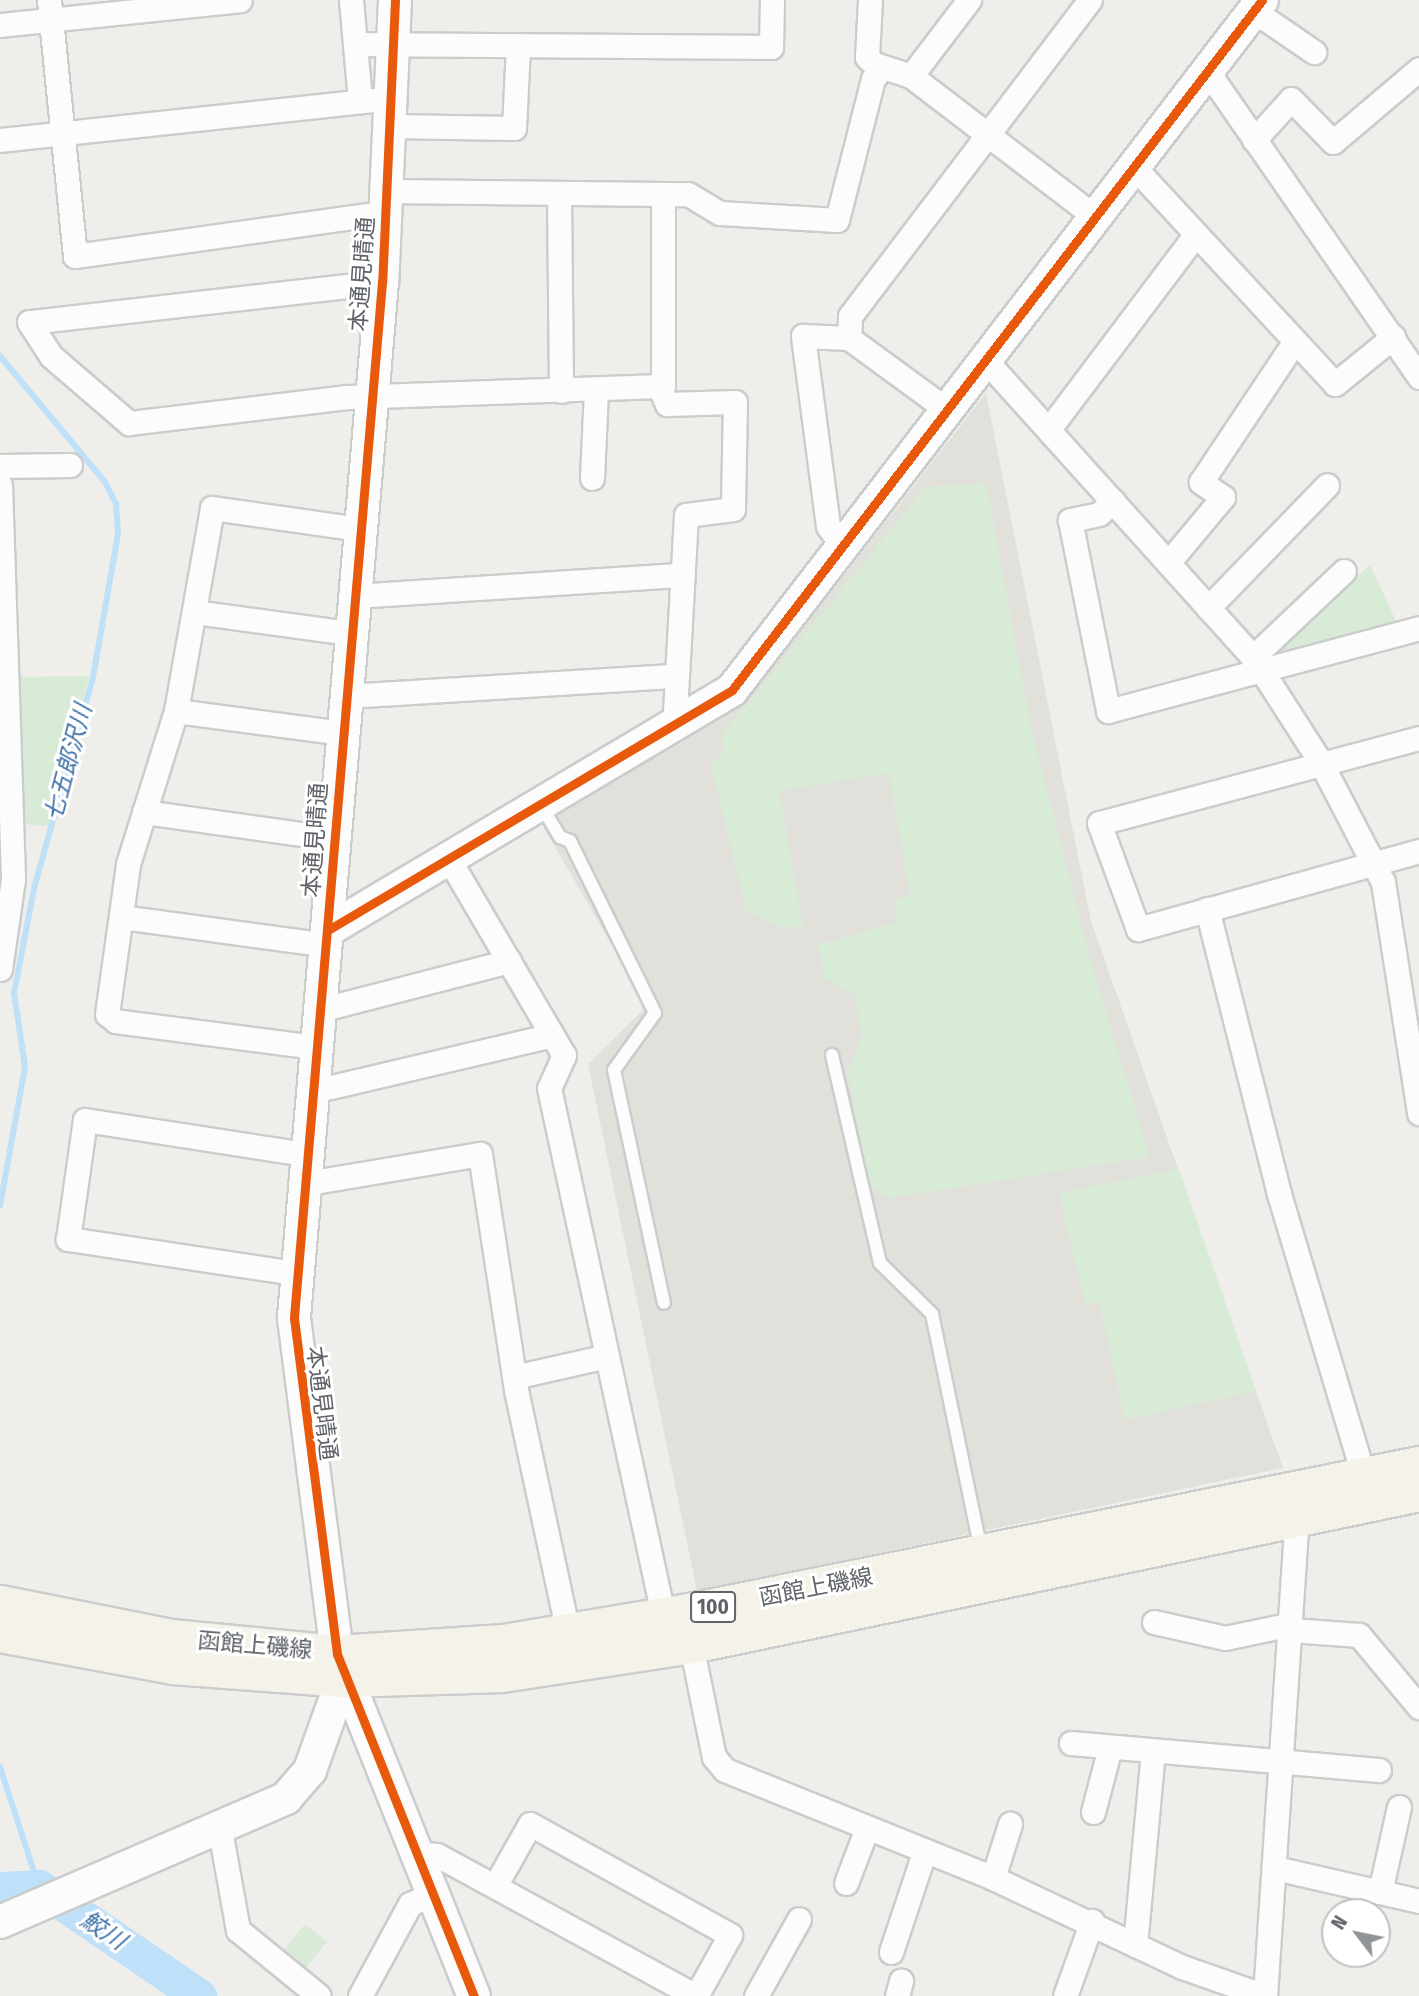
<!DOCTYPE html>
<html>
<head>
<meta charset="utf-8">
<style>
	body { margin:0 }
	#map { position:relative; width:1419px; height:1996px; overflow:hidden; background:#efeeea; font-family:"Fira Sans Condensed","Noto Sans JP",sans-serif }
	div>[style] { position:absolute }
	.education>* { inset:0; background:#e2e0da }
	.green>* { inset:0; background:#d8ebd6 }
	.stream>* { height:6px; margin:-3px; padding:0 3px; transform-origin:3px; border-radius:3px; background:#bfe0f9 }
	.river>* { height:35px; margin:-17.5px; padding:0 17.5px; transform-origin:17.5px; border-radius:17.5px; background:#bfe0f9 }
	.roads { filter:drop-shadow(2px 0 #cbcccc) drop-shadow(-2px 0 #cbcccc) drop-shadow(0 2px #cbcccc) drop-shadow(0 -2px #cbcccc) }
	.lane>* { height:12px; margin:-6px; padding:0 6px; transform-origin:6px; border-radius:6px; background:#fdfcfc }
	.street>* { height:23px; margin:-11.5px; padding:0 11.5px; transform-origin:11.5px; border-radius:11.5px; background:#fdfcfc }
	.secondary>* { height:32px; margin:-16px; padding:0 16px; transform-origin:16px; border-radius:16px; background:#fdfcfc }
	.primary>* { height:37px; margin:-18.5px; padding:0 18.5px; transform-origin:18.5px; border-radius:18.5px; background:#f4f2e9 }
	.cycleway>* { height:9px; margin:-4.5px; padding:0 4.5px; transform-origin:4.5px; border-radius:4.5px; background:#e8590c }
	span { translate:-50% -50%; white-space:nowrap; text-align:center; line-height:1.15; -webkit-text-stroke:6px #fff; paint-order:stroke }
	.shield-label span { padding:2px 5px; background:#fff; border:2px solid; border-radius:5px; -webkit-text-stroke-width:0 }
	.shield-label { font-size:21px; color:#5f6368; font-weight:700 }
	.street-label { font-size:23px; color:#5f6368 }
	.water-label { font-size:24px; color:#4174aa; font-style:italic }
	.north { position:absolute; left:1321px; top:1898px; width:70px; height:70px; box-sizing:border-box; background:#fff; border:2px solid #bfc1c3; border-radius:50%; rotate:302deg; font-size:19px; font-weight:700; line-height:28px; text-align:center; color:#5f6368 }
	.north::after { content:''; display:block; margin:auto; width:24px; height:32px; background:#919496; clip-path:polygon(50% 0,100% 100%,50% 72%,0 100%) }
</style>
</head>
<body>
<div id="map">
	<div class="education">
		<div style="clip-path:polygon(986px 393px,1091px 921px,1283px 1468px,697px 1591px,588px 1064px,647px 1006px,540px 821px,744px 704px)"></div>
	</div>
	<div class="green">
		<div style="clip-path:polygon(986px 483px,1031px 727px,1091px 962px,1150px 1157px,888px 1198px,868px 1184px,848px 1071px,862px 1036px,855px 995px,824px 978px,818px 945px,897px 922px,894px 900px,910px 896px,889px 773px,779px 791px,803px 927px,780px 927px,746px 911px,711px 764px,724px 753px,722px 734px,926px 487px)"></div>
		<div style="clip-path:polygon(1370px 565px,1396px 621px,1268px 655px)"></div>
		<div style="clip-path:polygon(89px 676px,49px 826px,21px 824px,19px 677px)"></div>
		<div style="clip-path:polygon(1179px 1169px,1256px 1391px,1125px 1420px,1099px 1301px,1085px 1304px,1059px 1193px)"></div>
		<div style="clip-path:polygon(305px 1924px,327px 1942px,303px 1971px,281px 1953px)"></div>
	</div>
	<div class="stream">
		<div style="left:0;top:356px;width:164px;rotate:50.2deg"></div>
		<div style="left:105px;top:482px;width:25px;rotate:63deg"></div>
		<div style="left:116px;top:504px;width:30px;rotate:86deg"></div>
		<div style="left:118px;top:534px;width:145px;rotate:99.9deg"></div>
		<div style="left:93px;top:677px;width:220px;rotate:105.6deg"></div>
		<div style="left:34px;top:889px;width:106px;rotate:100.9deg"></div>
		<div style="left:14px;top:993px;width:75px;rotate:81.5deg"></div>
		<div style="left:25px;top:1067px;width:141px;rotate:100.2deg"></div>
		<div style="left:0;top:1767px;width:126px;rotate:72deg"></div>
	</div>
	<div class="river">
		<div style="left:0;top:1889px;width:39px;rotate:-3deg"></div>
		<div style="left:39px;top:1887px;width:194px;rotate:34.3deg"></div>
	</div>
	<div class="roads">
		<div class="lane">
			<div style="left:542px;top:807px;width:35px;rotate:59deg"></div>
			<div style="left:560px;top:837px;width:11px;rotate:22deg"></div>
			<div style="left:570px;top:841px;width:192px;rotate:63.7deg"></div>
			<div style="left:655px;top:1013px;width:70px;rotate:125.7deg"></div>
			<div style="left:614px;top:1070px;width:238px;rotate:77.9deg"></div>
			<div style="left:832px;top:1055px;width:213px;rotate:77deg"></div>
			<div style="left:880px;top:1263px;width:73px;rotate:44.4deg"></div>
			<div style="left:932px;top:1314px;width:228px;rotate:78.3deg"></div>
		</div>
		<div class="street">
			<div style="left:49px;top:0;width:257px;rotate:84.2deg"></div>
			<div style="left:75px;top:256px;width:294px;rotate:-8deg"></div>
			<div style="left:351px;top:0;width:101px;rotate:84.9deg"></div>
			<div style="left:870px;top:0;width:57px;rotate:93deg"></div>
			<div style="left:867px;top:57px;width:10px;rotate:45deg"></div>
			<div style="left:874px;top:64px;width:39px;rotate:18deg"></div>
			<div style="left:911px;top:76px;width:234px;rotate:37.4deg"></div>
			<div style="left:1254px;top:11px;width:73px;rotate:34.3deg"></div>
			<div style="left:0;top:25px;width:241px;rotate:-5.9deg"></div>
			<div style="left:357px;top:44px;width:414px;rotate:0.4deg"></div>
			<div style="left:771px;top:47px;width:47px;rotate:-88.8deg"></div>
			<div style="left:1208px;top:72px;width:371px;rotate:55.3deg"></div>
			<div style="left:911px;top:76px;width:96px;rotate:-52.7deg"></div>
			<div style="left:390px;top:126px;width:124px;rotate:0.9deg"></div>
			<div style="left:514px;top:128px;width:83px;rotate:-87.2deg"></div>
			<div style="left:0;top:140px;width:394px;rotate:-6.1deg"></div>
			<div style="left:1254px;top:140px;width:55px;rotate:-47.9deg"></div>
			<div style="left:1291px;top:99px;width:60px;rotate:45.7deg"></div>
			<div style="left:1333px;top:142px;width:113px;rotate:-40.3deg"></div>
			<div style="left:1135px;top:168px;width:294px;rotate:47.2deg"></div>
			<div style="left:1335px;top:384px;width:75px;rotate:-39deg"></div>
			<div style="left:387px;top:191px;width:301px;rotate:0.6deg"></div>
			<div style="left:688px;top:194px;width:37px;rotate:31deg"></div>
			<div style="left:720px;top:213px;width:117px;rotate:3.4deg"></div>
			<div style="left:837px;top:220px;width:146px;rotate:-75.7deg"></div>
			<div style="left:873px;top:79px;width:14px;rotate:-51deg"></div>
			<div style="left:559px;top:196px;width:195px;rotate:89.4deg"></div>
			<div style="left:382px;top:282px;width:355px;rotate:173.5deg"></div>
			<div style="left:29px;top:322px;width:40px;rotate:57.1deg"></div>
			<div style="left:51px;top:356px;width:103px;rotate:40.7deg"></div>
			<div style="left:129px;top:423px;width:219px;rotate:-6.8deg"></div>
			<div style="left:346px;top:397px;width:317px;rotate:-2deg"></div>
			<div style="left:663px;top:386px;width:192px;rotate:-90deg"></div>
			<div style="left:988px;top:363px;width:396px;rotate:48deg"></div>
			<div style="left:1253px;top:657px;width:126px;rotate:57.3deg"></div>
			<div style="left:1321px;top:763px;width:134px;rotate:62.5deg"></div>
			<div style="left:1383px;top:882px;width:234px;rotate:81.1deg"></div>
			<div style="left:659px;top:386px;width:20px;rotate:66deg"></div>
			<div style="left:667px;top:404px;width:68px;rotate:-1.7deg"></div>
			<div style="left:735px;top:402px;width:107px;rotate:91.1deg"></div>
			<div style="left:733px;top:509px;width:47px;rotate:172.7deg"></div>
			<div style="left:686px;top:515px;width:212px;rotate:93.2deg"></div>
			<div style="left:950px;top:412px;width:125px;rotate:-143.8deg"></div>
			<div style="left:849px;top:338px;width:22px;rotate:-87deg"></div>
			<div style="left:850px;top:316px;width:397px;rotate:-52.8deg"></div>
			<div style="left:1049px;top:429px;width:243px;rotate:-53deg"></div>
			<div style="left:0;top:466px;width:70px;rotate:-0.8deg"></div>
			<div style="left:592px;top:478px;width:89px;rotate:-87.4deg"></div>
			<div style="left:0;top:485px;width:394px;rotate:88.1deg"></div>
			<div style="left:13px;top:879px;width:91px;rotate:98.2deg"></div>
			<div style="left:1113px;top:501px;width:19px;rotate:137deg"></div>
			<div style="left:1099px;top:514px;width:30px;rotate:168deg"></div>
			<div style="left:1070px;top:520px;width:195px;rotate:78.7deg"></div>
			<div style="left:1108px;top:711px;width:322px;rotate:-14.9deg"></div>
			<div style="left:844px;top:548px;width:27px;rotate:-126deg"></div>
			<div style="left:828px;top:526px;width:192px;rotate:-97.5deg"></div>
			<div style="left:803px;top:336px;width:46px;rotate:2.5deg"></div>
			<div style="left:1168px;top:563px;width:86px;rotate:-50.2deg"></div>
			<div style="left:1223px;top:497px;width:27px;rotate:-146deg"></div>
			<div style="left:1201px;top:482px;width:169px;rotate:-56.3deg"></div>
			<div style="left:354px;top:596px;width:329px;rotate:-3.7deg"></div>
			<div style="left:1208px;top:608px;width:171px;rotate:-45.9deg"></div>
			<div style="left:194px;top:612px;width:157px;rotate:7.7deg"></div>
			<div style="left:1253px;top:657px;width:125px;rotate:-43.4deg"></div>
			<div style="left:346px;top:696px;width:331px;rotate:-3.5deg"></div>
			<div style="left:176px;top:711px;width:167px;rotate:7.5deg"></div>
			<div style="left:1419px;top:738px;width:331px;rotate:165.1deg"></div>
			<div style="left:1099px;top:823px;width:113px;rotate:69.8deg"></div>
			<div style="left:1138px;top:929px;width:292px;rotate:-15.5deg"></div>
			<div style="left:144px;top:812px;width:193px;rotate:8deg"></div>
			<div style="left:450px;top:861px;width:225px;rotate:59.6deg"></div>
			<div style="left:564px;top:1055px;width:36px;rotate:114deg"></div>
			<div style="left:549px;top:1088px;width:529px;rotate:77.78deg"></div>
			<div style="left:1207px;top:909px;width:294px;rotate:75.8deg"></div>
			<div style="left:1279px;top:1194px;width:295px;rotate:73.3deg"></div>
			<div style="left:121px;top:917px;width:187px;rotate:7.7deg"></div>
			<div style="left:335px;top:1006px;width:180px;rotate:-14.5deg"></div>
			<div style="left:315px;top:1047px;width:201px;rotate:-172.6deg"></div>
			<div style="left:116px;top:1021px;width:11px;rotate:-142deg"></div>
			<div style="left:107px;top:1014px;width:151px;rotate:-82deg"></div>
			<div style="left:128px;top:864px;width:160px;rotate:-72.6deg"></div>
			<div style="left:176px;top:711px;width:206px;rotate:-79.9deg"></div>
			<div style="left:212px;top:508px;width:149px;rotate:8.1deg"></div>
			<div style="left:331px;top:1087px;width:227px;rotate:-13.2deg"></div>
			<div style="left:320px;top:1181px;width:162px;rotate:-9.6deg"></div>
			<div style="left:480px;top:1154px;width:239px;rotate:81.3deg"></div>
			<div style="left:516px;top:1390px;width:234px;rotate:77.9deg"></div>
			<div style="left:294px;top:1273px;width:229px;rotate:-171.4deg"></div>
			<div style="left:68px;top:1239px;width:120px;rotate:-81.9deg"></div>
			<div style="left:85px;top:1120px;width:223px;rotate:8.8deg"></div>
			<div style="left:514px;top:1377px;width:95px;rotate:-12.7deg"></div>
			<div style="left:1154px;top:1622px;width:73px;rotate:12.7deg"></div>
			<div style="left:1225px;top:1638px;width:68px;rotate:-11.8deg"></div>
			<div style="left:1291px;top:1630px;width:68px;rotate:4.2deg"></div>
			<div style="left:1359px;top:1635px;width:94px;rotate:50.2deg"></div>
			<div style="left:694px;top:1659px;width:100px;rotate:78.5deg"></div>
			<div style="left:714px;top:1757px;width:17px;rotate:50deg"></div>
			<div style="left:725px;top:1770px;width:287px;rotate:21.9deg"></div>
			<div style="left:991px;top:1877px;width:211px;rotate:25.2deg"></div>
			<div style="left:1182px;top:1967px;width:88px;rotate:19.3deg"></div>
			<div style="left:1071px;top:1743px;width:309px;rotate:5deg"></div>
			<div style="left:1093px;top:1812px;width:67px;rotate:-75.3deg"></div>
			<div style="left:220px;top:1830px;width:102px;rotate:79.8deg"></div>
			<div style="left:238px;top:1930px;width:104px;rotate:39.2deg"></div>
			<div style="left:414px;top:1853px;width:23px;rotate:5deg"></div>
			<div style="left:437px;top:1855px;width:295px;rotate:28.6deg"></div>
			<div style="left:1275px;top:1868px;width:148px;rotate:12.9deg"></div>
			<div style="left:993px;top:1878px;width:57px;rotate:-72.5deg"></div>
			<div style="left:846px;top:1883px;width:59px;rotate:-69.1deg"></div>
			<div style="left:495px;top:1886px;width:71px;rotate:-60.6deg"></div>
			<div style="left:530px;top:1824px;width:229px;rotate:29deg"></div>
			<div style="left:730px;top:1935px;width:70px;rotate:119.1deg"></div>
			<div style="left:1380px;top:1892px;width:87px;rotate:-77.4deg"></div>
			<div style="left:1135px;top:1945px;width:195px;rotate:-84.7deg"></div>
			<div style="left:891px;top:1952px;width:104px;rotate:-71.6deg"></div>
			<div style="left:360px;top:1996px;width:105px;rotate:-61.5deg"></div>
			<div style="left:410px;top:1904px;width:24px;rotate:-24deg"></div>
			<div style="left:756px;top:1996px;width:88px;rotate:-60.8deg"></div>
			<div style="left:897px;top:1996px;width:16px;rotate:-75deg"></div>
			<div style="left:1065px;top:1996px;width:80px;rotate:-70.2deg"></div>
			<div style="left:1265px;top:1996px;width:479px;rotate:-86.2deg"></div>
		</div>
		<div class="secondary">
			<div style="left:395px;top:0;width:282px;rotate:92.6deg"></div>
			<div style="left:382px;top:282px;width:1040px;rotate:94.86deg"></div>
			<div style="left:294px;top:1318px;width:339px;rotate:82.7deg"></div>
			<div style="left:337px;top:1654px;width:368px;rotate:68.2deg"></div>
			<div style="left:328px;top:930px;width:470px;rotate:-30.7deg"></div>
			<div style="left:732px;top:690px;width:870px;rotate:-52.47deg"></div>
			<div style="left:0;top:1922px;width:312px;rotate:-23.4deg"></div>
			<div style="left:286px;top:1798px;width:37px;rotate:-49deg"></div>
			<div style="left:310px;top:1770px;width:98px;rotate:-70.3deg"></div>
		</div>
		<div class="primary">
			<div style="left:0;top:1604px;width:174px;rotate:11.2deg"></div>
			<div style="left:171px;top:1638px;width:167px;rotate:5.5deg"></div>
			<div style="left:337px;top:1654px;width:166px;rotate:-3.8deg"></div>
			<div style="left:503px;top:1643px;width:194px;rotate:-9.5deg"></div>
			<div style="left:694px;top:1611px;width:740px;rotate:-11.39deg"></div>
			<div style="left:0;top:1633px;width:175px;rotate:10.5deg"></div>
			<div style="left:172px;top:1665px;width:171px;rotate:4.3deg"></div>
			<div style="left:343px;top:1678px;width:159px;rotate:-1.8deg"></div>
			<div style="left:502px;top:1673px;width:192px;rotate:-8.7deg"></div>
			<div style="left:692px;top:1644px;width:743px;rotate:-11.81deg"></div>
		</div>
	</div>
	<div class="cycleway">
		<div style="left:395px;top:0;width:282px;rotate:92.6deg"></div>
		<div style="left:382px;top:282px;width:1040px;rotate:94.86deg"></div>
		<div style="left:294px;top:1318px;width:339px;rotate:82.7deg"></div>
		<div style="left:337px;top:1654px;width:368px;rotate:68.2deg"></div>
		<div style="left:328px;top:930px;width:470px;rotate:-30.7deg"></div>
		<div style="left:732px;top:690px;width:870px;rotate:-52.47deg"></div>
	</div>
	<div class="shield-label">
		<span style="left:713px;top:1607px">100</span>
	</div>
	<div class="street-label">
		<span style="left:362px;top:274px;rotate:-86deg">本通見晴通</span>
		<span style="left:315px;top:840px;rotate:-86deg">本通見晴通</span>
		<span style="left:322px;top:1403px;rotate:83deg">本通見晴通</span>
		<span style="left:816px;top:1587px;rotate:-11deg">函館上磯線</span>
		<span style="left:255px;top:1645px;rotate:5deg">函館上磯線</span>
	</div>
	<div class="water-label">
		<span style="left:69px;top:763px;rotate:-75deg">七五郎沢川</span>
		<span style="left:103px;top:1931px;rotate:34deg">鮫川</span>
	</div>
	<div class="north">N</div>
</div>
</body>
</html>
